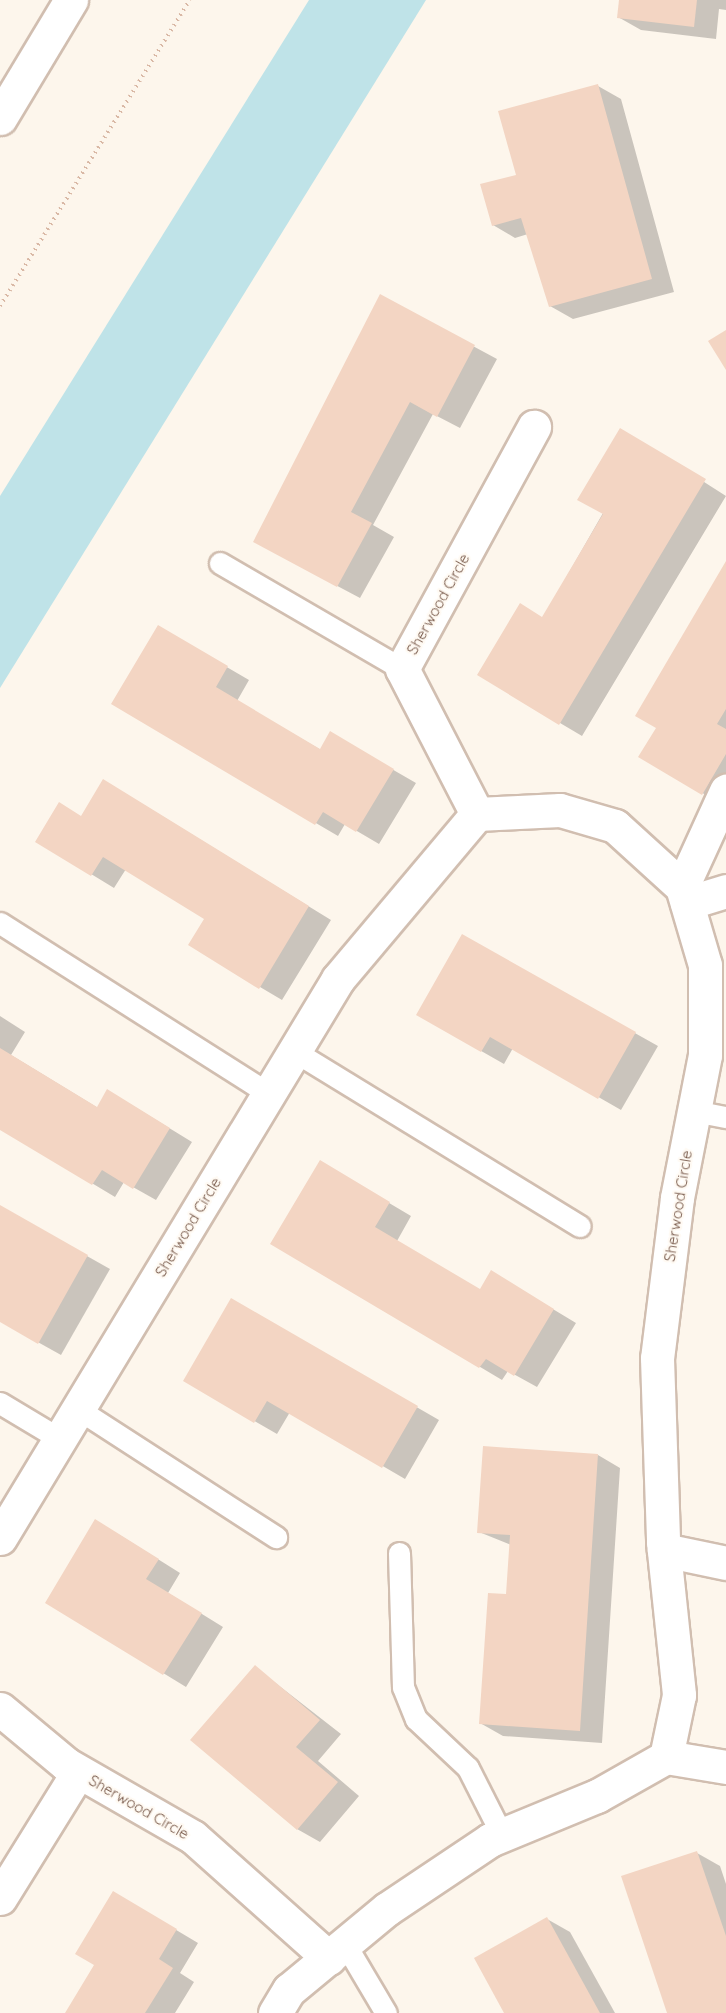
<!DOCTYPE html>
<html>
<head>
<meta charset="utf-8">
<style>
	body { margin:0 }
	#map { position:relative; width:726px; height:2013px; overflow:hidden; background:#fdf6ec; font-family:Quicksand,sans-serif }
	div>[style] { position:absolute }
	.water>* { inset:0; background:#bfe3e8 }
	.shadow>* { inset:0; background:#0003 }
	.building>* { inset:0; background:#f3d5c3 }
	.path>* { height:4px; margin-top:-2px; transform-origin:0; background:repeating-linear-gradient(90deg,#d9b8a5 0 1.5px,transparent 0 6px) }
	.roads { filter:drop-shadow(2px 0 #d1beb0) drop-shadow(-2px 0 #d1beb0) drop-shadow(0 2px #d1beb0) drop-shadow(0 -2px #d1beb0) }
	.lane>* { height:21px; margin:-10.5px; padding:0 10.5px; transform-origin:10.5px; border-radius:10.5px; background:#fff }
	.street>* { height:33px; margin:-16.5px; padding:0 16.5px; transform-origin:16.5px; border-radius:16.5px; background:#fff }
	.secondary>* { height:33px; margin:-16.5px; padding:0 16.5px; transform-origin:16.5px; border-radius:16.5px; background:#fff }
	span { translate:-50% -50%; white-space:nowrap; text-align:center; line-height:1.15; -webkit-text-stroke:4.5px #fffaf3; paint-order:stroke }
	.street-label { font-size:15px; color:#7a5c4d }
</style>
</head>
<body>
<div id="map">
	<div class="water">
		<div style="clip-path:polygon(309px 0,426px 0,0 688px,0 496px)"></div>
	</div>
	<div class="shadow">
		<div style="clip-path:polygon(620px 0,726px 0,726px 10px,719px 9px,716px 39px,641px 30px,618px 17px)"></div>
		<div style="clip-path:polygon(598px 86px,621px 99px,674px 292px,573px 319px,550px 306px,528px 234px,515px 238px,493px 225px,518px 176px)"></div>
		<div style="clip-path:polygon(380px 296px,497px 359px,460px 428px,433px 414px,373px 525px,394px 537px,360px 598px,277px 554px)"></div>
		<div style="clip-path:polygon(643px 443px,726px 496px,582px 736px,479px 675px,543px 618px)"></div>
		<div style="clip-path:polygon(726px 564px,726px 805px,725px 806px,640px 757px,658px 728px)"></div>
		<div style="clip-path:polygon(158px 627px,249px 680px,237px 701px,321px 750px,331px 734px,416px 783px,379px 844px,345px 824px,338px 836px,113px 704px)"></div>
		<div style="clip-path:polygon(126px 794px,331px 920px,282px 1000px,260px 987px,206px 919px,126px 869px,114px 888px,37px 841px)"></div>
		<div style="clip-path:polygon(462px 936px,658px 1046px,621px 1110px,513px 1048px,504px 1064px,418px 1015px)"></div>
		<div style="clip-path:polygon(0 1016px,25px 1032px,11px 1055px,98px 1108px,130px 1104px,192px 1142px,156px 1200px,124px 1182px,115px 1197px,0 1128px)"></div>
		<div style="clip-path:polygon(320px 1162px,411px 1216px,397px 1241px,481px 1291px,513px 1285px,576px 1323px,537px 1387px,508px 1371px,502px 1380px,272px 1243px)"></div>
		<div style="clip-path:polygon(0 1207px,110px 1269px,61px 1355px,0 1321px)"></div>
		<div style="clip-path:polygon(231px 1300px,439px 1420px,405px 1479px,290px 1412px,277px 1434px,185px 1381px)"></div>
		<div style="clip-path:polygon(598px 1455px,620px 1468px,602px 1743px,503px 1736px,480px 1723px,508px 1595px,511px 1545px,479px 1532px)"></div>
		<div style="clip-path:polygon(118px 1534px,180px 1573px,168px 1593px,223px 1627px,186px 1687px,47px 1602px)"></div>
		<div style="clip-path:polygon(255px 1667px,341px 1734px,318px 1761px,359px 1796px,320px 1842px,297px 1829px)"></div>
		<div style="clip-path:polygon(697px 1853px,720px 1866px,726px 1884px,726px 2013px,668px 2013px)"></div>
		<div style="clip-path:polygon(136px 1906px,198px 1943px,180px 1973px,194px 1982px,175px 2013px,67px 2013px)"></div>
		<div style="clip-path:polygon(547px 1919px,570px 1932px,615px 2013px,506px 2013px)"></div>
	</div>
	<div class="building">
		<div style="clip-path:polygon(619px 0,697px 0,694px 27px,617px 18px)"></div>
		<div style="clip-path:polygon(598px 84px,652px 279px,549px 307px,521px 218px,492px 226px,480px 184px,516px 175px,498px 111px)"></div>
		<div style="clip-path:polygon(380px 294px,475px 345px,437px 417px,410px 402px,351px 512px,372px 523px,337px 587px,253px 542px)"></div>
		<div style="clip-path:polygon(726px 330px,726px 370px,708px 341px)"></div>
		<div style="clip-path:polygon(620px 428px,706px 479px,559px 725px,477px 675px,520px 603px,542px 617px,603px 514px,577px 500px)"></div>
		<div style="clip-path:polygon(726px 561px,726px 709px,717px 724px,726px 729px,726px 754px,702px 795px,638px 757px,656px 728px,635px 716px)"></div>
		<div style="clip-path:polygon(158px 625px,228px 666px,216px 687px,320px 749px,330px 731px,394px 769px,356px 832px,323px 812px,315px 825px,111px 704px)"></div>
		<div style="clip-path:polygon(103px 779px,309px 906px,259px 989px,188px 945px,204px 919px,103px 857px,91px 876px,35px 842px,59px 802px,81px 816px)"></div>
		<div style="clip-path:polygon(462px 934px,636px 1032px,598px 1099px,490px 1037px,481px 1052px,416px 1015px)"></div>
		<div style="clip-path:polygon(0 1048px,97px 1107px,107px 1089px,170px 1128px,133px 1189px,102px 1170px,92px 1185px,0 1130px)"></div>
		<div style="clip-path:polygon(320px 1160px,390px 1202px,375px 1227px,480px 1289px,491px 1270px,554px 1309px,514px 1376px,486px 1359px,479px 1368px,270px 1244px)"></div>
		<div style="clip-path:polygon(0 1205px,88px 1255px,38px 1344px,0 1322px)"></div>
		<div style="clip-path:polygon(231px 1298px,418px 1406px,382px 1468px,267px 1401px,254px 1423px,183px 1381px)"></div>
		<div style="clip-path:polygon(483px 1446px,598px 1454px,580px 1731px,479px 1724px,488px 1593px,506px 1594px,510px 1535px,477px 1533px)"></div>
		<div style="clip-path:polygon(95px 1519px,159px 1559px,146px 1579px,202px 1613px,163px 1675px,45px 1603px)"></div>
		<div style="clip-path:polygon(255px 1665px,320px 1720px,296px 1747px,338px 1782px,297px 1830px,190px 1740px)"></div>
		<div style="clip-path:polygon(697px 1851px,726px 1936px,726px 2013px,667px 2013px,621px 1876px)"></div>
		<div style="clip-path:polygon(113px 1891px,177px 1929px,159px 1959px,173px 1968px,145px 2013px,65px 2013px,94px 1965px,75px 1954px)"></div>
		<div style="clip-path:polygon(547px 1917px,600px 2013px,504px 2013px,474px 1958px)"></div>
	</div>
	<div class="path">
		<div style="left:0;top:306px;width:360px;rotate:-58.2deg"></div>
	</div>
	<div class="roads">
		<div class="lane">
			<div style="left:220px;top:563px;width:211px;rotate:30.2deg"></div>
			<div style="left:0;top:923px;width:319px;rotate:32.4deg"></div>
			<div style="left:294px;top:1051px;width:335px;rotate:31.5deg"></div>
			<div style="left:694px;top:1111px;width:33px;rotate:11deg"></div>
			<div style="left:0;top:1403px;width:70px;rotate:31deg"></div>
			<div style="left:78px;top:1409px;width:236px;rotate:32.9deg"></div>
			<div style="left:399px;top:1553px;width:134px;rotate:88.3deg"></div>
			<div style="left:403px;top:1687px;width:35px;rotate:68deg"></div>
			<div style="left:416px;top:1719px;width:71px;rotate:43.3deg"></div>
			<div style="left:468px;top:1768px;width:75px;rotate:63.1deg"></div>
			<div style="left:345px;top:1944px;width:80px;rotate:59.3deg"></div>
		</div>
		<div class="street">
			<div style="left:477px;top:814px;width:163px;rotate:-117.3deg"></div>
			<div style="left:402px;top:669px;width:276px;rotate:-61.4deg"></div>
			<div style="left:682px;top:887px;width:106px;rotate:-65.4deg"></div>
			<div style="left:687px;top:903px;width:41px;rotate:-17.1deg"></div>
			<div style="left:0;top:1538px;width:653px;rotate:-58.84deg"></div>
			<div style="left:338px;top:979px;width:216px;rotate:-49.9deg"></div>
			<div style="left:477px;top:814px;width:83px;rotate:-2.8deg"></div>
			<div style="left:560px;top:810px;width:57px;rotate:16.2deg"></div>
			<div style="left:615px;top:826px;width:91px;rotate:42.3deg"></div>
			<div style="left:682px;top:887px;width:81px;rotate:73.6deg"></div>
			<div style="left:705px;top:965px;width:90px;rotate:90deg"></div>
			<div style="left:705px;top:1055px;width:146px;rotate:101.1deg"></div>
			<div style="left:677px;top:1198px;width:161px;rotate:97.1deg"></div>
			<div style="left:657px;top:1358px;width:184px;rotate:88.1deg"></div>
			<div style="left:663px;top:1542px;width:154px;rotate:84deg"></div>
			<div style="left:679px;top:1695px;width:63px;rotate:101.8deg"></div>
			<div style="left:664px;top:1550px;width:63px;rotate:11.8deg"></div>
			<div style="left:0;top:1709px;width:86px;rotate:39.8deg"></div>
			<div style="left:66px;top:1764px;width:146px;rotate:29.9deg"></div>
			<div style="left:193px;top:1837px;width:182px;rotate:41.7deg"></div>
			<div style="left:0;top:1898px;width:148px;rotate:-58.2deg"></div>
			<div style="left:275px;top:2013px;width:27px;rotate:-59deg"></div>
			<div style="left:289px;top:1990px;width:127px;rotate:-39.6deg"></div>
			<div style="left:387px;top:1909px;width:124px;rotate:-33.8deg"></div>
			<div style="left:490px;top:1840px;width:116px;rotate:-22.4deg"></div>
			<div style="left:597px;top:1796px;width:79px;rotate:-29.5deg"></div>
			<div style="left:666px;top:1757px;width:61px;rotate:9.5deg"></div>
		</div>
		<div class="secondary">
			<div style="left:0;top:118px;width:138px;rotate:-59deg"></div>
		</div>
	</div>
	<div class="street-label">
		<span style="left:438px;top:604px;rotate:-61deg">Sherwood Circle</span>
		<span style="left:678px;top:1206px;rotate:-81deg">Sherwood Circle</span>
		<span style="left:188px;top:1227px;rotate:-59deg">Sherwood Circle</span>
		<span style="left:139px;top:1807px;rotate:30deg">Sherwood Circle</span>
	</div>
</div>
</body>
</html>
